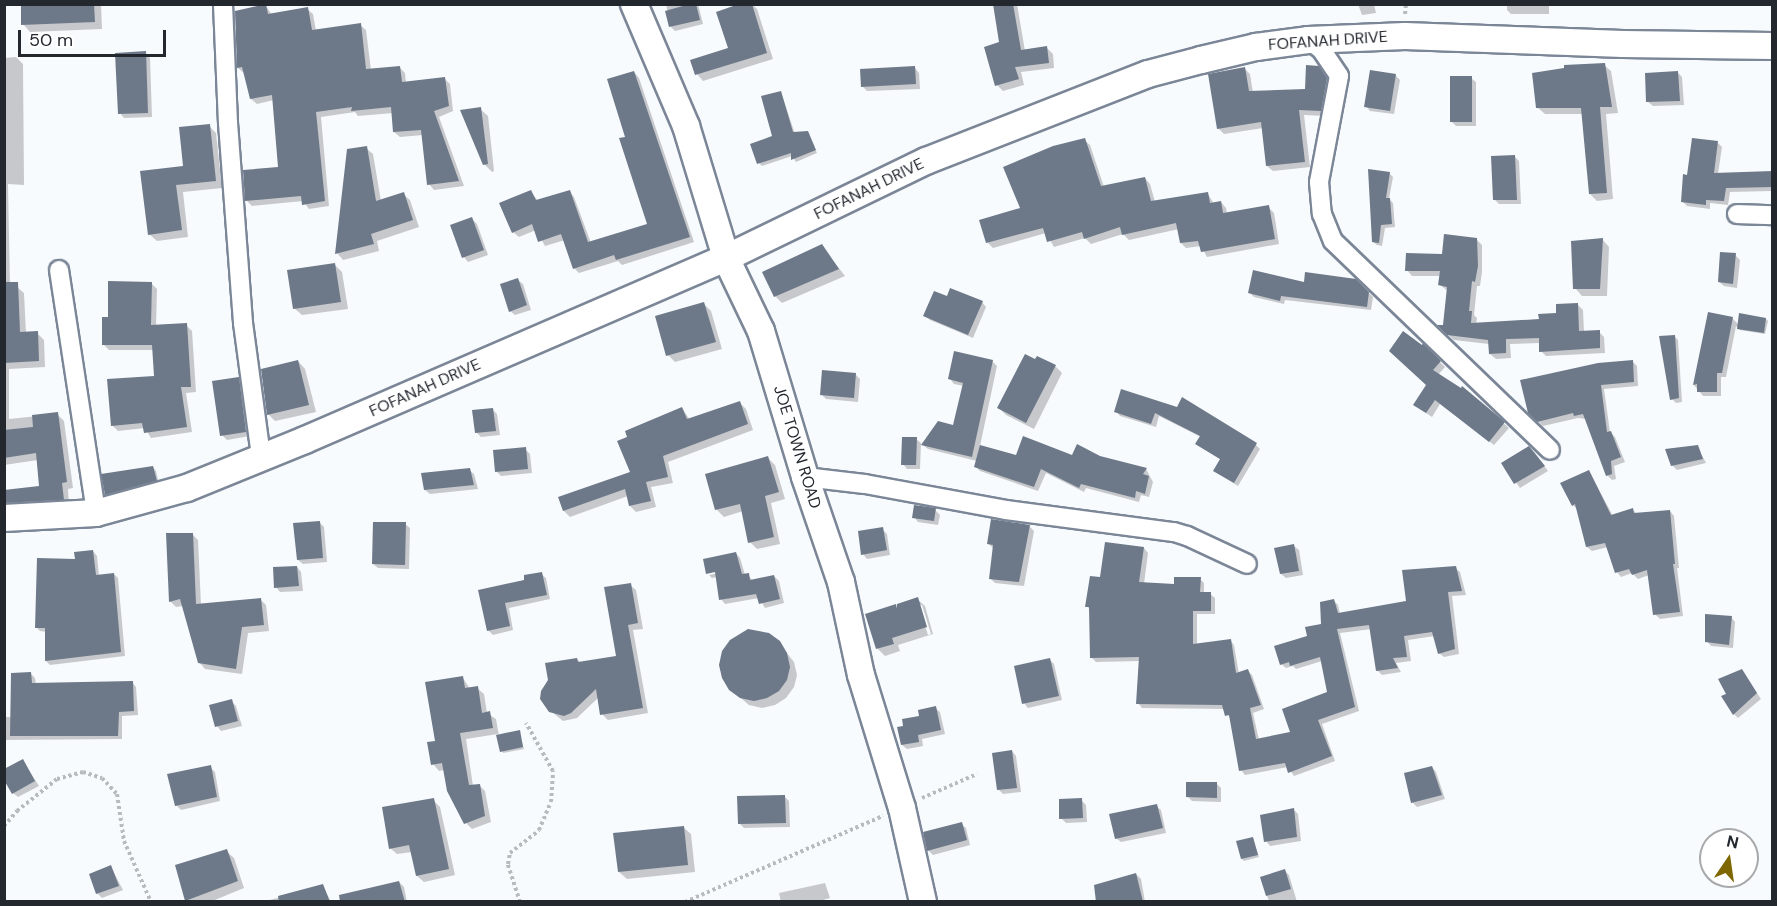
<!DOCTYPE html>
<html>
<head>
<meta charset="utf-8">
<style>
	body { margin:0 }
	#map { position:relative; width:1777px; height:906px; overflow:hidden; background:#f8fbfe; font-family:"DM Sans",sans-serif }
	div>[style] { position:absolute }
	.shadow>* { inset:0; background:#0003 }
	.building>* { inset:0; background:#6d7888 }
	.path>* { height:4px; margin-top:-2px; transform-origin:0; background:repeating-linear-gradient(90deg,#b7babe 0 3px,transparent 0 6px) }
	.roads { filter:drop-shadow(2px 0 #7b8697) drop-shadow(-2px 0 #7b8697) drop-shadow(0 2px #7b8697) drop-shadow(0 -2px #7b8697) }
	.street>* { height:18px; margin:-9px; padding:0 9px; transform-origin:9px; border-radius:9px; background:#fff }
	.secondary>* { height:26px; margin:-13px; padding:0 13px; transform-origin:13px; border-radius:13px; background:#fff }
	span { translate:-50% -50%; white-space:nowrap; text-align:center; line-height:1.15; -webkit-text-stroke:4.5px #fff; paint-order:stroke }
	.street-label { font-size:16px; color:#23272e }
	.frame { position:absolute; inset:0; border:6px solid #23272e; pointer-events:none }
	.north { position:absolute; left:1699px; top:828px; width:60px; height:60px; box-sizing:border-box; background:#fff; border:2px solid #a7a9ab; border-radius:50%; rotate:13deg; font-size:16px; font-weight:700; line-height:24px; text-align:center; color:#23272e }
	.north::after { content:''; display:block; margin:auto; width:21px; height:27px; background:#7f6700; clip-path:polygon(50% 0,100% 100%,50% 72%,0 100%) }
	.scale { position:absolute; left:18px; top:30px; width:148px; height:27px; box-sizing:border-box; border:3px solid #23272e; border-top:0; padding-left:8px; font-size:18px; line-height:21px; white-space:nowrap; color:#23272e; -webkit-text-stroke:4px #fff; paint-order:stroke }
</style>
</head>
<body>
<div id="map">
	<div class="shadow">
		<div style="clip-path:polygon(22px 4px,101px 4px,102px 29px,30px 32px,23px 24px)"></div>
		<div style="clip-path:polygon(666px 4px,698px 4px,703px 24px,675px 31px,671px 27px)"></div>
		<div style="clip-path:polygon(744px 4px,752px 4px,757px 9px,773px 59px,703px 81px,697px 74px,730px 49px)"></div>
		<div style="clip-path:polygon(994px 4px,1017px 4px,1025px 51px,1047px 48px,1053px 54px,1054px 68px,1021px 72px,1024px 85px,1003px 91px,997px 85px,1001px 43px)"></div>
		<div style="clip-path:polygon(1358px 4px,1374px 4px,1376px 13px,1362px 15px)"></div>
		<div style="clip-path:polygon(1507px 4px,1549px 4px,1549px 14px,1511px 14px,1507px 10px)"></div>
		<div style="clip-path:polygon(266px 6px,272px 15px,307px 9px,313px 14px,316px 31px,360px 25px,366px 30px,371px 70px,400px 68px,405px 73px,406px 83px,445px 79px,450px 84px,453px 111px,439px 117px,464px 186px,434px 190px,429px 184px,423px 135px,400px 137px,394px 132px,393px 113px,358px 116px,355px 112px,321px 117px,329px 206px,309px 209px,303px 201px,252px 206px,247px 201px,280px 168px,274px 100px,257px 104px,251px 99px,244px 73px,238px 68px)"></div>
		<div style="clip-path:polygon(145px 53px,150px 58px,152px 117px,124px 118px,120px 113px)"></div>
		<div style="clip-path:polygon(16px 57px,23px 64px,24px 185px,8px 184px,10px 287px,17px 287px,24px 293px,26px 333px,37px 333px,44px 340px,45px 367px,9px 369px,9px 419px,57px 414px,64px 421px,73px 488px,68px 489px,69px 506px,4px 511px,4px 492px,41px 487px,38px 460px,4px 465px,4px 58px)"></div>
		<div style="clip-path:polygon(1604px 65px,1611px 71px,1618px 113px,1606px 114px,1613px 199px,1597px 201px,1590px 194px,1583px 114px,1545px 114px,1538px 108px)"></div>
		<div style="clip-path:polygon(1318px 67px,1332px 85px,1326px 116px,1304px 115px,1310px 167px,1273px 171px,1267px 166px,1263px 128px,1224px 134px,1218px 128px,1244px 68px,1250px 74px,1253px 93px,1306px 90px)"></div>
		<div style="clip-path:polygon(915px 68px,919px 73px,920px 89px,867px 91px,863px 87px)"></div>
		<div style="clip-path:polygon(634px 72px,639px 78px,694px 242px,622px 265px,618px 261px,579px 273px,574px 268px,565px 240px,545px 246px,536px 230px,519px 237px,513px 232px,531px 192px,538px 201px,569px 191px,574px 197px,591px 243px,649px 225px,626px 138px)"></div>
		<div style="clip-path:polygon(1678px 73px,1682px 77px,1684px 105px,1653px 106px,1648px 102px)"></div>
		<div style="clip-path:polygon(1395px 75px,1400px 80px,1394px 114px,1370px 111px,1366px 106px)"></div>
		<div style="clip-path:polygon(1471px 78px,1476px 82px,1476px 126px,1456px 126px,1451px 121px)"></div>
		<div style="clip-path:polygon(781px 92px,795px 134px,807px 132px,817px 153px,796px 162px,792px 156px,762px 166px,759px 163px,774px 137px)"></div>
		<div style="clip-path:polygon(480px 109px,488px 116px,494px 171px,492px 172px,485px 165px)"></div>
		<div style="clip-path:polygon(209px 126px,216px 133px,222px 188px,183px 192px,188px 237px,157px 241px,149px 234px)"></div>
		<div style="clip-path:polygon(1084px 140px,1090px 145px,1104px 187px,1145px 178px,1150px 184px,1155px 202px,1208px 194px,1214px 204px,1221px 202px,1226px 208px,1227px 214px,1268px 207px,1274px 213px,1279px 244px,1207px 257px,1201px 246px,1186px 248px,1181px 243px,1179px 229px,1129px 240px,1123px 234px,1091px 244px,1085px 238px,1054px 247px,1046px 233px,993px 248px,987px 242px,1022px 209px)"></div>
		<div style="clip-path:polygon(1718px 143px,1722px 147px,1718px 174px,1772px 173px,1772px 191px,1730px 192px,1728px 205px,1710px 203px,1710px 209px,1687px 206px,1683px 202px,1688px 176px)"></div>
		<div style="clip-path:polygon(366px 148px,373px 154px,381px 201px,403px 194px,410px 200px,419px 227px,377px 241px,379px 251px,343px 260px,337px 253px)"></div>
		<div style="clip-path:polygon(1515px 157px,1519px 161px,1521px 204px,1499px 204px,1495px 200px)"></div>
		<div style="clip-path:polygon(1389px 173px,1393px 177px,1389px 199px,1393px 203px,1395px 227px,1385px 228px,1382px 246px,1377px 245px,1373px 242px)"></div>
		<div style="clip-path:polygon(472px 219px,477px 224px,488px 255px,468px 262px,464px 257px)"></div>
		<div style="clip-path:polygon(1602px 239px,1609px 247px,1607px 296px,1582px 296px,1575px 288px)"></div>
		<div style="clip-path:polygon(1477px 240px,1482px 245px,1482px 272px,1480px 286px,1477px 286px,1474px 315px,1477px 318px,1476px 325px,1540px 321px,1578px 305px,1583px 310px,1584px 332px,1599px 332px,1604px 337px,1605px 353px,1546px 356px,1541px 351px,1541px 343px,1510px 344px,1511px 358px,1496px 359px,1490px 354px,1489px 344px,1454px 340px,1440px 327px,1444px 327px,1448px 291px,1440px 285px,1441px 276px,1412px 276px,1407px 270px)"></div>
		<div style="clip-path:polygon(821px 245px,845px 276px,782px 303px,775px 296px)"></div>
		<div style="clip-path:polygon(1735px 255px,1740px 260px,1737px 288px,1724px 286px,1719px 282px)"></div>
		<div style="clip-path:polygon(335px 265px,342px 272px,348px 309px,302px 315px,294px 308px)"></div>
		<div style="clip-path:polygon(518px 280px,523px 284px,531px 310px,515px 315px,510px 311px)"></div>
		<div style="clip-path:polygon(1355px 280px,1373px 297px,1371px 310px,1285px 300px,1284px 304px,1254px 297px,1249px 292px,1305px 284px)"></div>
		<div style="clip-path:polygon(151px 283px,157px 289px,156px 327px,186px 325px,192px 331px,196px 392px,186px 393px,192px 432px,151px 438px,145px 428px,118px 431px,112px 425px,156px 377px,154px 350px,109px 350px,104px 345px)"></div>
		<div style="clip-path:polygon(948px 298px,982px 302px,986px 307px,973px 338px,930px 320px,925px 316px)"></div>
		<div style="clip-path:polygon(704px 304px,711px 311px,722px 349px,675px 362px,668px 355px)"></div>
		<div style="clip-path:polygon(1709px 314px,1732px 318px,1739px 325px,1766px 319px,1768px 321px,1765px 334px,1740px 330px,1736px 326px,1726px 377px,1721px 377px,1721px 396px,1703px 396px,1694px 385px)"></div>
		<div style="clip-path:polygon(1674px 336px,1678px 340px,1682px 402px,1676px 403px,1672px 399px)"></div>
		<div style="clip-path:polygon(1423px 345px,1445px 367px,1438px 375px,1461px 390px,1463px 388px,1509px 428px,1494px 445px,1440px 404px,1432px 417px,1420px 409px,1428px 385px)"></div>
		<div style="clip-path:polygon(298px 361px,305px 369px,316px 412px,275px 421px,268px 414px)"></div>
		<div style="clip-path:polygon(992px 361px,997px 366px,980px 446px,1017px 457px,1099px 457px,1146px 469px,1153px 482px,1149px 497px,1141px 495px,1139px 502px,1086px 488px,1084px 492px,1046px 473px,1038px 491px,980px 471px,975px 466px,977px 461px,928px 449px,923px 445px,954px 427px,964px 386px,954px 384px,950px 379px)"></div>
		<div style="clip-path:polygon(1632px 361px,1637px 366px,1638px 386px,1604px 389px,1610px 432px,1615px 437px,1625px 462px,1614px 466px,1616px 479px,1612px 480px,1607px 475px,1586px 419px,1578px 418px,1543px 426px,1529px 412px)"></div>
		<div style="clip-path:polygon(1055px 366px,1062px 373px,1034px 429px,1006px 415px,999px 408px)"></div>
		<div style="clip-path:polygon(855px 374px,860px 379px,858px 402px,826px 399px,822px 395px)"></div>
		<div style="clip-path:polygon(238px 379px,243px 383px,250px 436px,227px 440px,222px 435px)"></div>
		<div style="clip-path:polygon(1122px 391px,1256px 445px,1260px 449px,1238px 486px,1214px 471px,1221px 460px,1197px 444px,1201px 437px,1159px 416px,1156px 427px,1120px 416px,1116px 411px)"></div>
		<div style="clip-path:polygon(740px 403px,746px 409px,753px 430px,668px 462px,673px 483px,651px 487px,656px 507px,636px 512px,630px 506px,628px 496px,570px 517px,564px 511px,560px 498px,633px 473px,682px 408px,690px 420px)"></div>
		<div style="clip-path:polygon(492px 409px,497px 414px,500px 435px,481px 437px,476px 432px)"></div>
		<div style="clip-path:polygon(916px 439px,921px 443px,920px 469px,907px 469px,903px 464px)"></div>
		<div style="clip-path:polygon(1697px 446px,1706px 463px,1677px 470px,1672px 465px)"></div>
		<div style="clip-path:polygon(525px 449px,530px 454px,532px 473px,501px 476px,496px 471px)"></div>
		<div style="clip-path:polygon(1534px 452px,1548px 471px,1520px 488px,1503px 464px)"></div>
		<div style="clip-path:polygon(768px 458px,775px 465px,785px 499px,771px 503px,780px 544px,757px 549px,750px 542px,743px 511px,724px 517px,717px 510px,707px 475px)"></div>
		<div style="clip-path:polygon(153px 467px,156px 471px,159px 484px,110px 498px,106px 494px,103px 475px)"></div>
		<div style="clip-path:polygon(469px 470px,474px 474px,478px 489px,430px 494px,425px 490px)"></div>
		<div style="clip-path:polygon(1589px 471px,1613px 516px,1632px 509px,1637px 514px,1670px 511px,1674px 516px,1679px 568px,1677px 568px,1683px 616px,1660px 619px,1655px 614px,1649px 575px,1638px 579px,1632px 573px,1621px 577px,1617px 572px,1608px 547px,1592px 551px,1587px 547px,1578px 510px,1573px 505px)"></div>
		<div style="clip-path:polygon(935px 510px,940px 515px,938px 525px,918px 522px,914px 517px)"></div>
		<div style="clip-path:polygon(319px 522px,324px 527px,327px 562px,303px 564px,298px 560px)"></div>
		<div style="clip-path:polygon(405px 524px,410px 528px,409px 569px,378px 568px,373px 564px)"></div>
		<div style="clip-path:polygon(1029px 526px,1034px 531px,1024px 586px,995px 583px,990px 578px,994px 549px,989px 544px)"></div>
		<div style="clip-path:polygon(882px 529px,887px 534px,890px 555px,867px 559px,863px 554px)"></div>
		<div style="clip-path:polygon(192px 534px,198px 540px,201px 605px,260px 599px,266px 605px,269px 631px,248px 633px,242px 674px,205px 669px,199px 662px,183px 606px,176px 607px,170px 601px)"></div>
		<div style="clip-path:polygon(1106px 544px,1144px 548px,1148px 553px,1144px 584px,1175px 586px,1200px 579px,1204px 583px,1204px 594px,1210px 594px,1215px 598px,1215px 614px,1197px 614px,1197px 645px,1230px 640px,1234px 645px,1239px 674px,1248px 671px,1252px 675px,1264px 709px,1253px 713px,1259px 740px,1292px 733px,1329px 693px,1322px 661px,1296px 669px,1293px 666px,1286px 668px,1281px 664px,1323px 625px,1334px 601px,1338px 605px,1340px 614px,1408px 603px,1455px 568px,1460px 572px,1466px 595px,1452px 596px,1459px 654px,1444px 657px,1439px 653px,1435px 636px,1408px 640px,1411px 661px,1396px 663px,1401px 672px,1382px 675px,1377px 670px,1372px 629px,1340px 633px,1359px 711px,1322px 724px,1335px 761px,1294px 776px,1288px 767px,1245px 775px,1241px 770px,1231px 720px,1225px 709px,1142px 708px,1138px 703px,1140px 661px,1096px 662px,1092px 658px,1090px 610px,1087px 606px,1101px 579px)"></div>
		<div style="clip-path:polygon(1294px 546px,1299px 550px,1303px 575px,1286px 578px,1281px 574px)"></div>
		<div style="clip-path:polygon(93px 551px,97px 556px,99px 576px,114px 574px,118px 578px,125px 656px,50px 665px,46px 661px,47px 632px,40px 631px,36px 627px,77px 561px)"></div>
		<div style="clip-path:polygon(736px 553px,740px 558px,745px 575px,748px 575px,753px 581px,774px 576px,779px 581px,784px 603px,765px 608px,759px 598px,725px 604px,721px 599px,717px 577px,712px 578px,709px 575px,723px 572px,722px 569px,709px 572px,709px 574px,705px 560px)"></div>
		<div style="clip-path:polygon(297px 567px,301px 572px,303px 591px,280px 592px,276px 587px)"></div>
		<div style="clip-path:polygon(541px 574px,546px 578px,550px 599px,509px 608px,513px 630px,493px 635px,488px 630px,480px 591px,526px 581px)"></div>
		<div style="clip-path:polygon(630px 585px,636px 590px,643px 629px,633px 630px,648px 713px,608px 720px,602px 714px,599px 697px,577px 718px,563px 721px,545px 706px,542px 692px,577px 659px,581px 663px,618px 657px)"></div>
		<div style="clip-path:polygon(evenodd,917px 599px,925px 606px,933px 634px,898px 645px,900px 651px,885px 656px,878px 649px,866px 615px,895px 606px,898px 609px,917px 599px,919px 605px,922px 605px,931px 634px,928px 635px,919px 605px)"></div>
		<div style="clip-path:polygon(1731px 617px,1735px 622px,1733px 648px,1711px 646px,1707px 641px)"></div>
		<div style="clip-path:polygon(1772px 618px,1772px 637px,1771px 619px)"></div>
		<div style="clip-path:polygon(779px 643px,794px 662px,797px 675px,794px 687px,786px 698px,775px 705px,762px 708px,749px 705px,730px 689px)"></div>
		<div style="clip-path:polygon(1050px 660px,1054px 664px,1062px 700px,1028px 708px,1024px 703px)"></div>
		<div style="clip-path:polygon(1742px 671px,1761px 699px,1738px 718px,1734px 714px,1728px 695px)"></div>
		<div style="clip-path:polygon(31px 674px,35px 678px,36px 685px,132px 682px,136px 687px,138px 715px,122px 716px,122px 739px,4px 740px,4px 717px,12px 717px)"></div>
		<div style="clip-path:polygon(463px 678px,470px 689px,477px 688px,484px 694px,487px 713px,496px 719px,499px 736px,519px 732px,524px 749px,503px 753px,498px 734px,466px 739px,473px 786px,479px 785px,485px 791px,491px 822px,472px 829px,466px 823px,444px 770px,439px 771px,433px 764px,437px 742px)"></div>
		<div style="clip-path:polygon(231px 701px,236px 706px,242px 726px,221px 731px,217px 726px)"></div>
		<div style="clip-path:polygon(935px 708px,940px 712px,945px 734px,922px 739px,923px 746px,907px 749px,902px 745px,921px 717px)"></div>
		<div style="clip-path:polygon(1012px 751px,1016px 756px,1021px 792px,1003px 794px,999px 790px)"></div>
		<div style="clip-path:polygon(23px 761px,39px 786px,18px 797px,13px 793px)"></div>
		<div style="clip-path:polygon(210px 767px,215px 772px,220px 801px,181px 810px,176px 805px)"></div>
		<div style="clip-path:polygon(1432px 767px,1436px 772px,1445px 799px,1417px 807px,1412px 802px)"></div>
		<div style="clip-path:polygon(1217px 784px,1221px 788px,1221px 802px,1192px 801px,1188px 797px)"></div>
		<div style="clip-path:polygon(784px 796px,789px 801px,790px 827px,744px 828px,739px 823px)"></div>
		<div style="clip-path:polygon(433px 800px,440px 807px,455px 875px,424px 882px,417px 876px,412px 852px,397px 854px,390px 848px)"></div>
		<div style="clip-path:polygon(1081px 800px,1086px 805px,1087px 822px,1066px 823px,1061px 818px)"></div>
		<div style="clip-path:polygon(1156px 806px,1161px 810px,1166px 833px,1121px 842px,1116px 838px)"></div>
		<div style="clip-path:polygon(1293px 809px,1298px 814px,1301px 841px,1270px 846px,1266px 841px)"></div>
		<div style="clip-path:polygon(961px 824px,966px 828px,970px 845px,933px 855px,928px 850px)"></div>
		<div style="clip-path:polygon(683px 827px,691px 834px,695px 872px,627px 879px,619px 872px)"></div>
		<div style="clip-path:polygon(1253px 838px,1259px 857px,1244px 861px,1242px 859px)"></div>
		<div style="clip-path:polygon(226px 851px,234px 858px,244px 888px,210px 902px,187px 902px,176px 866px)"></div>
		<div style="clip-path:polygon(111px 867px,123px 890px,102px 898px,97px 893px)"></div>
		<div style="clip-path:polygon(1285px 871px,1289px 875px,1297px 902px,1269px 902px,1262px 878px)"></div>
		<div style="clip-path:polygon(1136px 874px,1141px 879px,1145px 902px,1098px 902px)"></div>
		<div style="clip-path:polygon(399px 882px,404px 887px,407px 902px,362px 902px)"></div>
		<div style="clip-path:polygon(825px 883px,830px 898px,816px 902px,781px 902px,779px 893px)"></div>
		<div style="clip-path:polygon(323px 886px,331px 902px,262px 902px)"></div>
	</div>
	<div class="building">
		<div style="clip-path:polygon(21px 4px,94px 4px,95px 22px,21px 25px)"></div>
		<div style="clip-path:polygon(266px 4px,268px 14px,308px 7px,312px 30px,361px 23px,366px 69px,400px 66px,402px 82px,445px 77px,449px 106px,434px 111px,459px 181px,427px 185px,421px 130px,393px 132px,391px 107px,351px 111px,352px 107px,316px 112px,325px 201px,302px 205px,301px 196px,245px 201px,243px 170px,278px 167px,272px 95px,250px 99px,242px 67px,237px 68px,235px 11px)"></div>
		<div style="clip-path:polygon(690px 4px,696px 4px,700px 20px,669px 27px,665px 11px)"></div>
		<div style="clip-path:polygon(739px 4px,752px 4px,767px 53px,695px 75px,690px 60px,728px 48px,716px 12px)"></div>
		<div style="clip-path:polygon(993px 4px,1013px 4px,1021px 50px,1047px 46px,1049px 63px,1015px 67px,1019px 79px,995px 86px,984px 47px,999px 42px)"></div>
		<div style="clip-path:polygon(146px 51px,148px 113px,118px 114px,115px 53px)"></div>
		<div style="clip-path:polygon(1605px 63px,1612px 107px,1600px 107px,1607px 193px,1589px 194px,1581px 108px,1536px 108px,1532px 73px,1564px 68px,1564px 65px)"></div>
		<div style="clip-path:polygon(1306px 65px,1319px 66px,1327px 78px,1321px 111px,1299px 110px,1305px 162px,1266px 166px,1261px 122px,1217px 129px,1208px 74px,1245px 67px,1249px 91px,1305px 89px)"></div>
		<div style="clip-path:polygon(915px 66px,916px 84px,861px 87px,860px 69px)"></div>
		<div style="clip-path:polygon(1370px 70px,1396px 74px,1390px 111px,1364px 107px)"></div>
		<div style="clip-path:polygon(634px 71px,690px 237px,616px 260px,614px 255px,573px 269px,561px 234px,538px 242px,532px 224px,512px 233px,499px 203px,531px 190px,536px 200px,570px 190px,588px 242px,647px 224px,619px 138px,625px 137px,607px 79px)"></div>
		<div style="clip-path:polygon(1678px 71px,1680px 101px,1646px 102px,1645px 73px)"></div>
		<div style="clip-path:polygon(1450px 76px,1472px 76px,1472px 122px,1450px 122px)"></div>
		<div style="clip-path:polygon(781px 91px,793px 132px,808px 131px,816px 150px,791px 160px,791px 153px,757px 164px,750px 144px,772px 136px,761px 96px)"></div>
		<div style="clip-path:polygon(481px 107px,488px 164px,483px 165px,460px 110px)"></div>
		<div style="clip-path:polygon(210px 124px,216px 181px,176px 185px,182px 230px,148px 235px,140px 171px,183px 166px,179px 127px)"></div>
		<div style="clip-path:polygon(1085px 138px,1101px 186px,1145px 177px,1151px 201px,1208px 192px,1210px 203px,1221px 201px,1223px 213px,1269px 205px,1275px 239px,1201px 252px,1198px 241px,1180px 243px,1176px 223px,1122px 235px,1120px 227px,1084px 239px,1082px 232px,1047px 242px,1043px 228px,986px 243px,979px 220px,1020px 208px,1003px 167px,1053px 146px)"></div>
		<div style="clip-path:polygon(1692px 138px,1718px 141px,1714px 173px,1773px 171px,1773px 187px,1726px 188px,1724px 201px,1706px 200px,1706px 205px,1681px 202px,1683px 174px,1687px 175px)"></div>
		<div style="clip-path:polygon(367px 146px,376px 201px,404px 192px,413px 220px,371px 234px,374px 244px,335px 254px,347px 149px)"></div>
		<div style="clip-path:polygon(1515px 155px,1517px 200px,1493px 200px,1491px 156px)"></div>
		<div style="clip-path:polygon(1368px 169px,1390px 172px,1386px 198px,1390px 198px,1392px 224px,1381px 225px,1379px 243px,1372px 242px)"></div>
		<div style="clip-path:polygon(472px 217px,484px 250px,462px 258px,450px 225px)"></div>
		<div style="clip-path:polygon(1444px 234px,1477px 238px,1478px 266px,1475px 282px,1472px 281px,1469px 311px,1472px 311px,1471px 323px,1539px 319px,1538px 314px,1556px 313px,1556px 304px,1578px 303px,1579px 331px,1600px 330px,1600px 348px,1539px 352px,1539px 338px,1506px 339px,1506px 353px,1489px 354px,1488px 340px,1447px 335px,1437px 325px,1443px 325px,1447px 287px,1438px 285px,1440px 271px,1405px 271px,1406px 253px,1442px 254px)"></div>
		<div style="clip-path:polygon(1603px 238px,1600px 289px,1573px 289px,1571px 241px)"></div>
		<div style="clip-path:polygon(822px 244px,839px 269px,774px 297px,762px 272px)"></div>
		<div style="clip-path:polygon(1720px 252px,1736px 253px,1733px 284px,1718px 282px)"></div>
		<div style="clip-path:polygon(335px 263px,341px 302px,293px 309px,287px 270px)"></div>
		<div style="clip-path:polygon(1253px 270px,1304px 282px,1305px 272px,1356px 279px,1369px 292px,1367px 307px,1281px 296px,1280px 301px,1248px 293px)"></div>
		<div style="clip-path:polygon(518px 278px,527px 305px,509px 312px,500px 284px)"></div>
		<div style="clip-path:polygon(108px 281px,152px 282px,151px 325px,187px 323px,191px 387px,181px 387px,187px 427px,144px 433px,142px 423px,111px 426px,107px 379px,154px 376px,152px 345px,102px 345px,102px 317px,108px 317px)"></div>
		<div style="clip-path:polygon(4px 282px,18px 282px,20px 332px,38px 331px,39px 361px,4px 363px)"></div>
		<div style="clip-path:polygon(950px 288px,983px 301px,968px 335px,923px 316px,934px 291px,947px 296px)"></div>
		<div style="clip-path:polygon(704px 302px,716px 342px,666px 356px,655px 316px)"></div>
		<div style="clip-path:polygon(1708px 312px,1733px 317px,1722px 373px,1717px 373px,1717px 392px,1697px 392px,1697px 384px,1693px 385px)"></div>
		<div style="clip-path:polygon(1739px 313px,1766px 318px,1764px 333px,1737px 329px)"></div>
		<div style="clip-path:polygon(1403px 331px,1422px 345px,1423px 343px,1441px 361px,1433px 370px,1461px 388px,1462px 386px,1505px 422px,1489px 442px,1435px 400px,1426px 413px,1413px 405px,1426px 385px,1389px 351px)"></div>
		<div style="clip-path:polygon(1675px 335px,1679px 398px,1670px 400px,1659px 336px)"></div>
		<div style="clip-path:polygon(954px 351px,993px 360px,972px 457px,921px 445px,938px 421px,953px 425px,963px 383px,948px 379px)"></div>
		<div style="clip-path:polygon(1025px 354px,1035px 359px,1037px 356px,1056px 365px,1026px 423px,997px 408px)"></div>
		<div style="clip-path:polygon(298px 360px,309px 405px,267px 415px,261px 369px)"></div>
		<div style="clip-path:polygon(1633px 360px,1634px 382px,1601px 385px,1607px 432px,1611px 431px,1621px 457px,1611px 461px,1612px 474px,1606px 476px,1583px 414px,1574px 416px,1573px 413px,1537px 422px,1528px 413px,1520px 380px,1598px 363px)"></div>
		<div style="clip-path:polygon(822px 370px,856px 373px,854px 398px,820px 395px)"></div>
		<div style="clip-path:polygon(239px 377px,246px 432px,220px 436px,212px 381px)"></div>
		<div style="clip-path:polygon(1121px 389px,1177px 407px,1182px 397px,1257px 443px,1234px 483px,1213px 471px,1220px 459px,1195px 444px,1200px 436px,1155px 413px,1151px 424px,1114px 412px)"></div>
		<div style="clip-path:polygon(740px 401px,748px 424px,663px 456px,668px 477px,646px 482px,651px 501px,629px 506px,625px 489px,563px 511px,558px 497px,630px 472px,617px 441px,627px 437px,625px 431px,682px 407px,687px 419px)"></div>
		<div style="clip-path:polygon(493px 408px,496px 431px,475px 433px,472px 410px)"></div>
		<div style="clip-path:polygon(58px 412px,67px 482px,62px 483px,64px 500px,4px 503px,4px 490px,39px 486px,36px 453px,4px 458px,4px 430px,33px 427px,32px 415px)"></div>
		<div style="clip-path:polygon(1023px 436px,1072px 455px,1077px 444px,1100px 456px,1147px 468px,1143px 474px,1149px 476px,1145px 494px,1136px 491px,1135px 498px,1081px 484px,1079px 488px,1041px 469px,1034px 487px,974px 467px,980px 445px,1016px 455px)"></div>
		<div style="clip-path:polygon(902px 437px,917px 437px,916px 465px,901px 465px)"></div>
		<div style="clip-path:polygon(1698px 445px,1703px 459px,1671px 466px,1665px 449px)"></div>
		<div style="clip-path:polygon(1529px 446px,1545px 466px,1514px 484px,1501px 463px)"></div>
		<div style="clip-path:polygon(526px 447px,528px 469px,495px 472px,493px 450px)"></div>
		<div style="clip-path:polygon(768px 456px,779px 492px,765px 496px,774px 537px,748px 543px,740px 504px,715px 510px,705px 474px)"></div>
		<div style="clip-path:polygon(153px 466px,157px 481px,105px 495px,101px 474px)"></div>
		<div style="clip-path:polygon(470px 468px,474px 485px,424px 490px,421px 473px)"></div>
		<div style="clip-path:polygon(1589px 470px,1611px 515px,1633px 508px,1634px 513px,1670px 510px,1675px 564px,1673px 564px,1680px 612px,1653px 615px,1647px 570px,1632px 575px,1629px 569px,1615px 573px,1605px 543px,1586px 547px,1575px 504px,1572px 506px,1560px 483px)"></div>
		<div style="clip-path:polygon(914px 505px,936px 508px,934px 521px,912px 518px)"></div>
		<div style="clip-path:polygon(991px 519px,1030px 525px,1019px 582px,989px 579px,993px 545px,987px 544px)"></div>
		<div style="clip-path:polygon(320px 521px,323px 558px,297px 560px,293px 523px)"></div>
		<div style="clip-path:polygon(373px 522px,406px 522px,405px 565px,372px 564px)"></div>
		<div style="clip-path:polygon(883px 527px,887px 550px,861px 555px,858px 531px)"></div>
		<div style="clip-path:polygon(166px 533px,193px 533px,196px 604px,261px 598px,264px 625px,242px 627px,236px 669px,198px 663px,180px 599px,169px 602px)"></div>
		<div style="clip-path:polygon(1105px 542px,1144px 547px,1139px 582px,1174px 584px,1174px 577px,1201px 577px,1200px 592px,1211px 592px,1211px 611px,1193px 611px,1193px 644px,1231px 639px,1236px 673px,1248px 669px,1261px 705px,1250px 708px,1256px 739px,1290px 732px,1282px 709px,1327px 692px,1320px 657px,1290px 666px,1289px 662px,1280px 665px,1274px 646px,1307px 636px,1305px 627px,1321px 624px,1320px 602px,1334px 599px,1338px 613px,1406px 601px,1402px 570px,1456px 566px,1462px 591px,1448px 592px,1455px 649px,1438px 654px,1432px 632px,1404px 636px,1407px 657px,1393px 658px,1398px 668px,1376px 671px,1369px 625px,1337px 629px,1355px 707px,1318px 720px,1332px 756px,1288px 773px,1285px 763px,1239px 771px,1229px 715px,1225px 716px,1222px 705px,1136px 704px,1139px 657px,1090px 658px,1089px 607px,1085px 607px,1090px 576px,1100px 577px)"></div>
		<div style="clip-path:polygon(1294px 544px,1299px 571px,1280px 574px,1274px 548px)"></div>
		<div style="clip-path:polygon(93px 550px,96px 575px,114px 573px,121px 652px,45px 661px,45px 628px,35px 628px,37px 558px,75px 559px,74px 552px)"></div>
		<div style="clip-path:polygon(736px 552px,742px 574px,749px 573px,750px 580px,774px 575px,780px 599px,759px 604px,756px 594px,719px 600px,715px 572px,706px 574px,703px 559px)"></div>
		<div style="clip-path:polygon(297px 566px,299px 586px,274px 588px,273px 567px)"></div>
		<div style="clip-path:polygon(542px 572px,547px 595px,505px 603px,510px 626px,487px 631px,478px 590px,524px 580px,524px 575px)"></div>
		<div style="clip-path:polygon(631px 583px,638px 623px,628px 625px,643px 708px,600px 715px,596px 689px,571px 713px,564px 716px,549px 712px,540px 699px,541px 691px,548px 680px,545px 663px,577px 658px,578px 662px,616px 656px,604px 587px)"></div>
		<div style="clip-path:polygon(918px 597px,927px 627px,892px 638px,894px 644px,876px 649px,865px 614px,896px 604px,896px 609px,897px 604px)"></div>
		<div style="clip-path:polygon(1705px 614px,1732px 616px,1729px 645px,1705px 642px)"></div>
		<div style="clip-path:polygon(748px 629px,769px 633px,780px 641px,787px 653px,790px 667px,787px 680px,779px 691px,767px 698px,754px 701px,740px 698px,729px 690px,722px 678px,719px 665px,722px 651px,730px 640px)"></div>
		<div style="clip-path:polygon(1050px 658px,1059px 696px,1022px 704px,1014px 666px)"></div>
		<div style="clip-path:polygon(1742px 669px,1757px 693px,1733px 715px,1721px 696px,1726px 694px,1718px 679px)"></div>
		<div style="clip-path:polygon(31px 672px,32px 683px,133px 681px,134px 711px,119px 712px,118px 736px,10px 736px,11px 673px)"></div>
		<div style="clip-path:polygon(463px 676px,465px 688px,478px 686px,482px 713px,490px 711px,493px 728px,460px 733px,469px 785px,480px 784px,485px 816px,464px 824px,447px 791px,442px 763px,431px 765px,427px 742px,435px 741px,425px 682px)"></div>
		<div style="clip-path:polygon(232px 699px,238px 721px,215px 727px,209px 705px)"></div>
		<div style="clip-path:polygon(936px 706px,941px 730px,918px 735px,919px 742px,901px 745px,897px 727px,903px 726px,902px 719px,919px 716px,918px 710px)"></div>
		<div style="clip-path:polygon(520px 730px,523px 747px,500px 752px,496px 735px)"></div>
		<div style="clip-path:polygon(1012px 750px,1017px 788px,997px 790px,992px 753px)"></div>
		<div style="clip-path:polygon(23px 759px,35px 781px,12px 794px,4px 780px,4px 769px)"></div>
		<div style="clip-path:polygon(211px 765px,217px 797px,175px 806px,167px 774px)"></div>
		<div style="clip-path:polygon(1432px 766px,1442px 795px,1411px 803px,1404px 773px)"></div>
		<div style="clip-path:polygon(1186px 782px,1217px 782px,1217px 798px,1186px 797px)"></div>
		<div style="clip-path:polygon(785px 795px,786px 823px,738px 824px,737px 796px)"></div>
		<div style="clip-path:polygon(434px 798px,449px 869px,416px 876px,409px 845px,389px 849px,382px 807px)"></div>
		<div style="clip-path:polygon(1082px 798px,1083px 818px,1059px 819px,1059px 799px)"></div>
		<div style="clip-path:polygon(1157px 804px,1163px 828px,1115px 839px,1109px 814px)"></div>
		<div style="clip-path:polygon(1294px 808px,1297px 837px,1264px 842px,1260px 815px)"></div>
		<div style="clip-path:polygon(962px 822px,967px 840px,927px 851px,923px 832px)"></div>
		<div style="clip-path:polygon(684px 826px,688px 865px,618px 872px,613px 833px)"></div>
		<div style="clip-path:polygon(1253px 837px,1258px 855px,1241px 859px,1236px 841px)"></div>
		<div style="clip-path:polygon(227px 849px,238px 881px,185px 901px,175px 865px)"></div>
		<div style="clip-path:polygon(111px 865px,119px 886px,96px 894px,89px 874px)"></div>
		<div style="clip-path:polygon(1285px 869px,1291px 889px,1266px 896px,1260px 877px)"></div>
		<div style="clip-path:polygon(1136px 873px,1143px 902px,1096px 902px,1094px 885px)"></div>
		<div style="clip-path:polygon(399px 881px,405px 902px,340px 902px,339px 895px)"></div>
		<div style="clip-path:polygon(323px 884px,330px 902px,279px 902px,278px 896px)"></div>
	</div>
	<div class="path">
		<div style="left:1405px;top:14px;width:10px;rotate:-84deg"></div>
		<div style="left:922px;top:798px;width:60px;rotate:-23.6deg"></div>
		<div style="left:4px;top:826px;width:20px;rotate:-49deg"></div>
		<div style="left:17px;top:811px;width:51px;rotate:-38.7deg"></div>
		<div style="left:57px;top:779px;width:27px;rotate:-15deg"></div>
		<div style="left:83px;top:772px;width:20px;rotate:18deg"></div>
		<div style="left:102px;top:778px;width:22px;rotate:47deg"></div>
		<div style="left:117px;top:794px;width:48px;rotate:81.5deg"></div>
		<div style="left:124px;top:841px;width:67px;rotate:66.1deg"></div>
		<div style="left:520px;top:902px;width:40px;rotate:-108deg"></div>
		<div style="left:508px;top:864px;width:11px;rotate:-80deg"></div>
		<div style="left:510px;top:853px;width:37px;rotate:-38deg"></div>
		<div style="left:539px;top:830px;width:30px;rotate:-67deg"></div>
		<div style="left:551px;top:802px;width:31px;rotate:-86deg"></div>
		<div style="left:553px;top:771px;width:55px;rotate:-119.4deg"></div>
		<div style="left:685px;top:902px;width:216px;rotate:-23.5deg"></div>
	</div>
	<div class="roads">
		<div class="street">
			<div style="left:223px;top:4px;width:119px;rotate:87.6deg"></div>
			<div style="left:228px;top:123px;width:201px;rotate:85.7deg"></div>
			<div style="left:243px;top:323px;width:135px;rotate:82.3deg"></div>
			<div style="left:1308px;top:40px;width:16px;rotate:35deg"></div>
			<div style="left:1321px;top:49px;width:32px;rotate:56deg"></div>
			<div style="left:1339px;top:76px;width:108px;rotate:100.7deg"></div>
			<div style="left:1319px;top:182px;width:32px;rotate:85deg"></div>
			<div style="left:1322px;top:214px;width:29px;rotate:68deg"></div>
			<div style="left:1333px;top:241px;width:301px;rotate:43.9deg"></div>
			<div style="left:1737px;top:214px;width:35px;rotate:2deg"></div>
			<div style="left:59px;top:270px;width:246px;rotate:81.3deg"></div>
			<div style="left:805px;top:477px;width:60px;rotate:6.7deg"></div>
			<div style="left:865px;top:484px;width:143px;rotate:10.4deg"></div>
			<div style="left:1006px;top:510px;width:169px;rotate:7.5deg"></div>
			<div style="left:1174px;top:532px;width:14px;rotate:17deg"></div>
			<div style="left:1187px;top:536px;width:66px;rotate:25deg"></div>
		</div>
		<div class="secondary">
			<div style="left:634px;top:4px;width:133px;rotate:66.9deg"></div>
			<div style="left:686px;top:126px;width:138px;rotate:73.1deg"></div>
			<div style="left:726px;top:258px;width:81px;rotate:64.4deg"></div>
			<div style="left:761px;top:331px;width:152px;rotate:73.2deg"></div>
			<div style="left:805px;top:477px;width:111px;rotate:71.1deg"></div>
			<div style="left:841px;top:582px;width:95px;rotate:77.9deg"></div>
			<div style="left:861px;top:675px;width:139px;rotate:72.9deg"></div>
			<div style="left:902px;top:808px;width:96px;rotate:77.4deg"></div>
			<div style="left:4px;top:518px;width:92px;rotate:-3.1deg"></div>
			<div style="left:96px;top:513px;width:94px;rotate:-15.4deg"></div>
			<div style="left:187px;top:488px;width:127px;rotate:-22.1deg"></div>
			<div style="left:305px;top:440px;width:459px;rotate:-23.4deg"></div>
			<div style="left:726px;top:258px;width:222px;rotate:-25.9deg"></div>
			<div style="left:926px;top:161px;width:238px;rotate:-21.4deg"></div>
			<div style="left:1148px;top:74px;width:55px;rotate:-14.8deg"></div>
			<div style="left:1201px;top:60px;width:57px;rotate:-13.3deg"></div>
			<div style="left:1256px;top:47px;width:52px;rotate:-7.7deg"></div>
			<div style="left:1308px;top:40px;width:97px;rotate:-2.4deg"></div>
			<div style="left:1405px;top:36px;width:218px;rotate:2.1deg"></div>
			<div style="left:1623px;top:44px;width:149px;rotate:0.8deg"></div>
		</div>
	</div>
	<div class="street-label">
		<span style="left:1328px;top:41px;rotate:-4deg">FOFANAH DRIVE</span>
		<span style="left:869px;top:189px;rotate:-26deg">FOFANAH DRIVE</span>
		<span style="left:425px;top:388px;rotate:-24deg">FOFANAH DRIVE</span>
		<span style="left:797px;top:447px;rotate:73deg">JOE TOWN ROAD</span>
	</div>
	<div class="frame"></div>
	<div class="north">N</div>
	<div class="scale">50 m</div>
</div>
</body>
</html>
